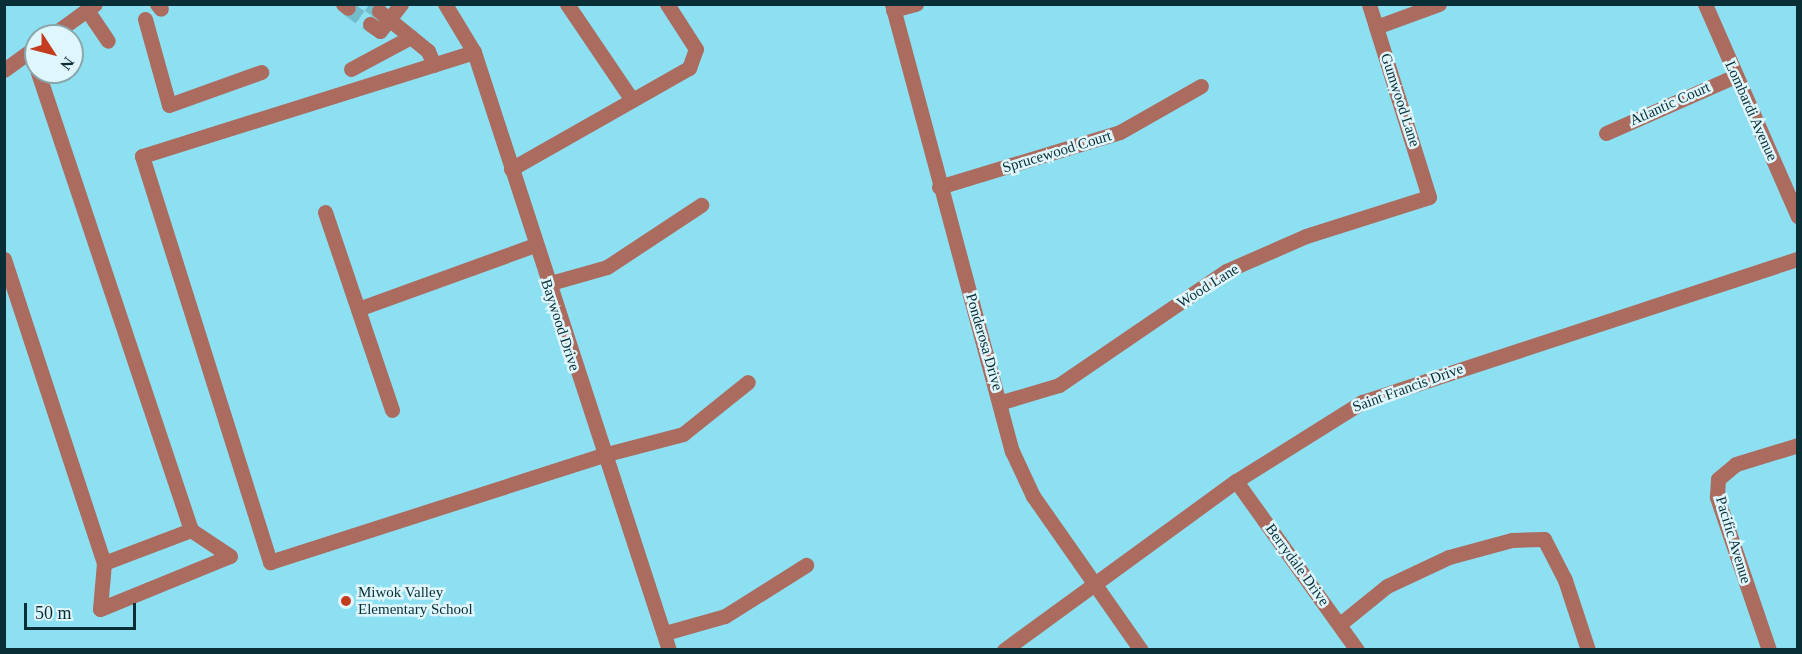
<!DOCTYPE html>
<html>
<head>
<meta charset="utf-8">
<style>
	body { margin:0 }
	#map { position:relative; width:1802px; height:654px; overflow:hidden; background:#8de0f2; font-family:"Times New Roman",serif }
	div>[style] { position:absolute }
	.minor-tunnel>* { height:15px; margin-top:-7.5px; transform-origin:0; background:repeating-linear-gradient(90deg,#73bccc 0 15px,transparent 0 23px) }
	.minor>* { height:15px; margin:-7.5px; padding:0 7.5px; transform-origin:7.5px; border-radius:7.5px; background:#ab6c5f }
	.dots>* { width:16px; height:16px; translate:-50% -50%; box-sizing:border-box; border:3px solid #dff7fc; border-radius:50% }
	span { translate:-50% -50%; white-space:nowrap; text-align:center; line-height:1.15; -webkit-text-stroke:5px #dff7fc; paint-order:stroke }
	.street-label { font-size:15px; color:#0a2e35 }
	.poi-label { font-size:15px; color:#0a2e35 }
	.left { translate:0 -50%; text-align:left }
	.frame { position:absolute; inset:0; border:6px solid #0a2e35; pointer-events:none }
	.north { position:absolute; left:24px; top:24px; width:60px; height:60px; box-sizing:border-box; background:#dff7fc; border:2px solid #8aa7ac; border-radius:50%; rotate:126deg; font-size:16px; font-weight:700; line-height:24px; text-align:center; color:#0a2e35 }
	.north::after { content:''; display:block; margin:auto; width:21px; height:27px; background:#c53b1f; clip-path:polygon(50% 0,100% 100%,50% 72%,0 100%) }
	.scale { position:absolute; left:24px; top:603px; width:112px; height:27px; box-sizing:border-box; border:3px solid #0a2e35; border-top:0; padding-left:8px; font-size:18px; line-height:21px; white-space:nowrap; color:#0a2e35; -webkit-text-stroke:4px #dff7fc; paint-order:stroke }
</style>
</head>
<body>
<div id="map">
	<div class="minor-tunnel">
		<div style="left:369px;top:4px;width:12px;rotate:35deg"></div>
		<div style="left:348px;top:8px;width:27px;rotate:36deg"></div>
	</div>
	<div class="minor">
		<div style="left:157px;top:4px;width:6px;rotate:51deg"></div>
		<div style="left:343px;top:4px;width:6px;rotate:39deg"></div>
		<div style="left:445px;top:4px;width:56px;rotate:58.9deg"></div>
		<div style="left:474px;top:52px;width:629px;rotate:71.94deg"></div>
		<div style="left:567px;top:4px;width:116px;rotate:55.9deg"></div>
		<div style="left:892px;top:4px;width:463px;rotate:75deg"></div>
		<div style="left:1012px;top:451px;width:50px;rotate:65deg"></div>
		<div style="left:1033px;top:496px;width:188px;rotate:55deg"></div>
		<div style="left:1705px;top:4px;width:232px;rotate:66.4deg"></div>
		<div style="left:87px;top:10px;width:37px;rotate:56deg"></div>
		<div style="left:893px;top:10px;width:24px;rotate:-15deg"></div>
		<div style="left:379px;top:11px;width:63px;rotate:39.2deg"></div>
		<div style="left:428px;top:51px;width:15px;rotate:67deg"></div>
		<div style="left:145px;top:19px;width:89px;rotate:74.4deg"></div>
		<div style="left:169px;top:105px;width:98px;rotate:-19.7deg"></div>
		<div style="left:370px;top:24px;width:12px;rotate:35deg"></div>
		<div style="left:380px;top:31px;width:34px;rotate:-52deg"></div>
		<div style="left:1376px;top:27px;width:67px;rotate:-20.1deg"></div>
		<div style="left:51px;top:36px;width:54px;rotate:-36deg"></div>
		<div style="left:474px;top:52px;width:348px;rotate:162.6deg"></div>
		<div style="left:142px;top:156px;width:426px;rotate:72.5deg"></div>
		<div style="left:270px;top:562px;width:350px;rotate:-17.8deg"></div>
		<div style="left:603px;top:455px;width:83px;rotate:-14.7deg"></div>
		<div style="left:683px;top:434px;width:83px;rotate:-38.7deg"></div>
		<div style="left:351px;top:69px;width:68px;rotate:-28.1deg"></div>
		<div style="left:4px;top:70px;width:39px;rotate:-36deg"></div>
		<div style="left:1606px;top:133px;width:141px;rotate:-23.8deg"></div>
		<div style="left:511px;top:169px;width:205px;rotate:-29.6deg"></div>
		<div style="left:689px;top:68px;width:20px;rotate:-70deg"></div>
		<div style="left:696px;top:49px;width:54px;rotate:-122.8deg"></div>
		<div style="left:939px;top:187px;width:189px;rotate:-16.9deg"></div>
		<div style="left:1120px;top:132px;width:93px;rotate:-29.6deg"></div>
		<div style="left:325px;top:212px;width:209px;rotate:71.3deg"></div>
		<div style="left:4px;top:259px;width:320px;rotate:71.8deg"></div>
		<div style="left:104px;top:563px;width:93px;rotate:-20.8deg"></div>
		<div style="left:191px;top:530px;width:483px;rotate:-108.5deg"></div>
		<div style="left:547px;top:284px;width:62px;rotate:-15.8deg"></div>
		<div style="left:607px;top:267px;width:113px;rotate:-33.4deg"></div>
		<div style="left:358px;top:309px;width:188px;rotate:-19.9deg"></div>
		<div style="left:1002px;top:402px;width:59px;rotate:-16.6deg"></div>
		<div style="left:1059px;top:385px;width:202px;rotate:-34.3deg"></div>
		<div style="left:1226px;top:271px;width:87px;rotate:-23.6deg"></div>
		<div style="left:1306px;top:236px;width:129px;rotate:-17.6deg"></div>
		<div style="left:1429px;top:197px;width:202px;rotate:-107.3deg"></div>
		<div style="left:1236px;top:481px;width:208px;rotate:54.4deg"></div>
		<div style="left:104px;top:563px;width:46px;rotate:95deg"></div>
		<div style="left:100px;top:609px;width:140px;rotate:-22.2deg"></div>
		<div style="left:230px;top:556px;width:47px;rotate:-146.3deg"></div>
		<div style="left:1340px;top:624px;width:60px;rotate:-39deg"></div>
		<div style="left:1387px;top:586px;width:68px;rotate:-25.1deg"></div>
		<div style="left:1449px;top:557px;width:65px;rotate:-15.1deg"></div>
		<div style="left:1512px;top:540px;width:32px;rotate:-2deg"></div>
		<div style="left:1544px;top:539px;width:46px;rotate:62.9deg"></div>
		<div style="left:1565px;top:580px;width:74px;rotate:71.8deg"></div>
		<div style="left:665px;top:633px;width:62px;rotate:-15.8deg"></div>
		<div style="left:725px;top:616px;width:96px;rotate:-32.2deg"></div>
		<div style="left:1004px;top:650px;width:287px;rotate:-36.1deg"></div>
		<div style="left:1236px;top:481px;width:149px;rotate:-32.1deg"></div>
		<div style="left:1362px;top:402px;width:459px;rotate:-18.2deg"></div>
		<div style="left:1769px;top:650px;width:162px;rotate:-108.8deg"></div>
		<div style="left:1717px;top:497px;width:18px;rotate:-87deg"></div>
		<div style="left:1718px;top:479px;width:23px;rotate:-40deg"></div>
		<div style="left:1736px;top:464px;width:65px;rotate:-17deg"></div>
	</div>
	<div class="dots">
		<div style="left:346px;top:601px;background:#c53b1f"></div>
	</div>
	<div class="street-label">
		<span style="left:1400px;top:100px;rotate:72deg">Gumwood Lane</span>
		<span style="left:1670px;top:104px;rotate:-24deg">Atlantic Court</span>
		<span style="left:1751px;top:111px;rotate:66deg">Lombardi Avenue</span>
		<span style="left:1057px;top:152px;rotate:-17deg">Sprucewood Court</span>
		<span style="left:1208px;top:286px;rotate:-32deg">Wood Lane</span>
		<span style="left:560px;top:325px;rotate:72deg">Baywood Drive</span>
		<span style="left:984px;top:342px;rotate:74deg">Ponderosa Drive</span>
		<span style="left:1408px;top:388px;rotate:-20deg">Saint Francis Drive</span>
		<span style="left:1733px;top:540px;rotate:73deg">Pacific Avenue</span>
		<span style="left:1297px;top:565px;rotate:54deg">Berrydale Drive</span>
	</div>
	<div class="poi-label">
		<span class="left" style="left:358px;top:601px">Miwok Valley<br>Elementary School</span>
	</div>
	<div class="frame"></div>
	<div class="north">N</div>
	<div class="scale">50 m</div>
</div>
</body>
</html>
